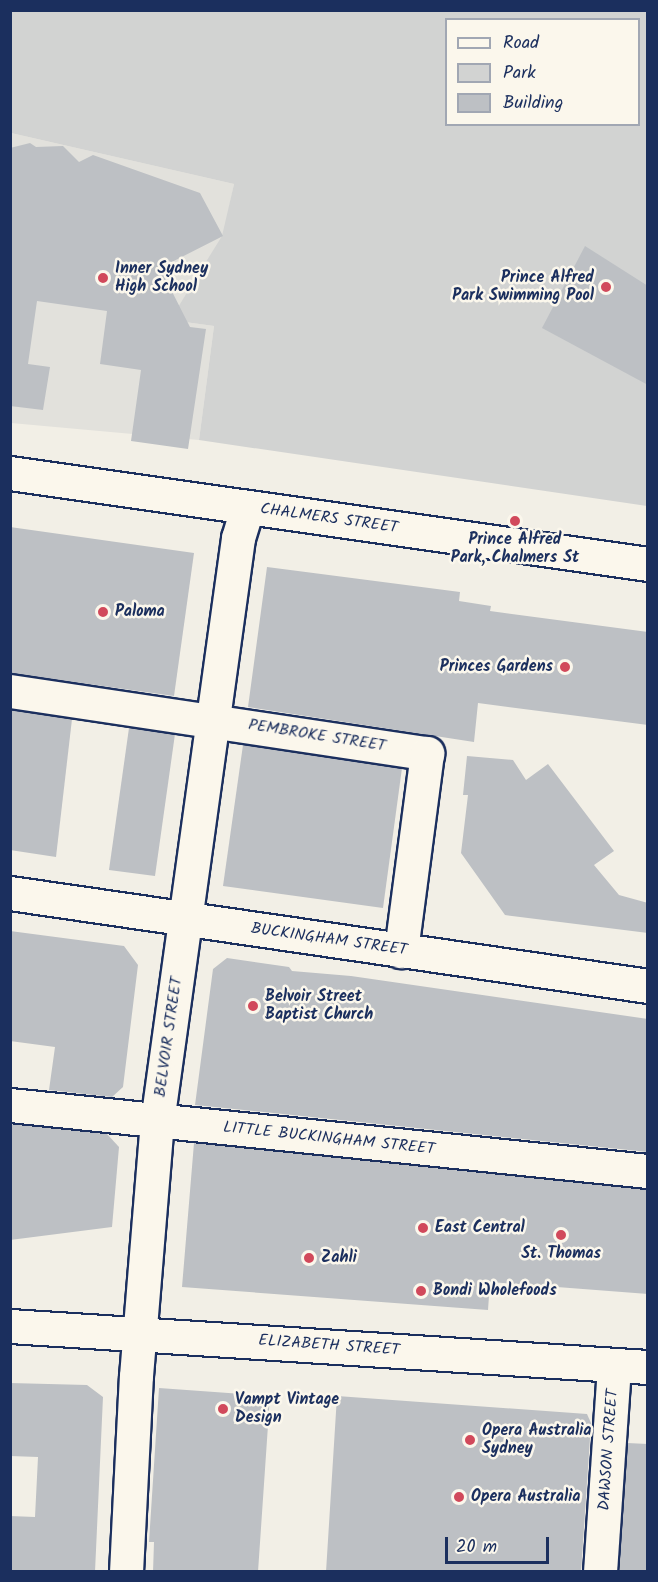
<!DOCTYPE html>
<html>
<head>
<meta charset="utf-8">
<style>
	body { margin:0 }
	#map { position:relative; width:658px; height:1582px; overflow:hidden; background:#f2efe6; font-family:Kalam,sans-serif }
	div>[style] { position:absolute }
	.built>* { inset:0; background:#e2e1dc }
	.green>* { inset:0; background:#d2d3d2 }
	.building>* { inset:0; background:#bdc0c4 }
	.roads { filter:drop-shadow(2px 0 #1b2f5e) drop-shadow(-2px 0 #1b2f5e) drop-shadow(0 2px #1b2f5e) drop-shadow(0 -2px #1b2f5e) }
	.minor>* { height:33px; margin:-16.5px; padding:0 16.5px; transform-origin:16.5px; border-radius:16.5px; background:#fbf7ec }
	.major>* { height:33px; margin:-16.5px; padding:0 16.5px; transform-origin:16.5px; border-radius:16.5px; background:#fbf7ec }
	.dots>* { width:16px; height:16px; translate:-50% -50%; box-sizing:border-box; border:3px solid #fbf7ec; border-radius:50% }
	span { translate:-50% -50%; white-space:nowrap; text-align:center; line-height:1.15; -webkit-text-stroke:5px #fbf7ec; paint-order:stroke }
	.poi-label { font-size:16px; color:#1b2f5e; font-weight:700 }
	.left { translate:0 -50%; text-align:left }
	.right { translate:-100% -50%; text-align:right }
	.street-label { font-size:16px; color:#1b2f5e }
	.frame { position:absolute; inset:0; border:12px solid #1b2f5e; pointer-events:none }
	.legend { position:absolute; left:445px; top:18px; width:195px; height:108px; box-sizing:border-box; background:#fbf7ec; border:2px solid #a1a7b3; margin:0; padding:8px 10px; list-style:none; font-size:18px; color:#1b2f5e }
	.legend li { display:flex; align-items:center; gap:12px; height:30px }
	.legend b { width:30px; border:2px solid #a1a7b3 }
	.scale { position:absolute; left:445px; top:1537px; width:104px; height:27px; box-sizing:border-box; border:3px solid #1b2f5e; border-top:0; padding-left:8px; font-size:18px; line-height:21px; white-space:nowrap; color:#1b2f5e; -webkit-text-stroke:4px #fbf7ec; paint-order:stroke }
</style>
</head>
<body>
<div id="map">
	<div class="built">
		<div style="clip-path:polygon(11px 133px,234px 184px,223px 236px,170px 320px,214px 326px,199px 440px,11px 423px)"></div>
	</div>
	<div class="green">
		<div style="clip-path:polygon(evenodd,11px 11px,647px 11px,647px 506px,199px 440px,214px 326px,170px 320px,222px 236px,234px 184px,11px 133px,11px 11px,446px 20px,638px 20px,638px 124px,446px 124px,446px 20px)"></div>
	</div>
	<div class="building">
		<div style="clip-path:polygon(30px 143px,36px 147px,63px 146px,79px 162px,93px 155px,200px 193px,223px 236px,160px 268px,190px 327px,206px 329px,188px 449px,131px 441px,141px 370px,100px 364px,107px 311px,37px 301px,28px 364px,50px 367px,43px 410px,10px 406px,10px 148px)"></div>
		<div style="clip-path:polygon(585px 246px,648px 286px,648px 385px,542px 328px)"></div>
		<div style="clip-path:polygon(10px 527px,194px 553px,174px 696px,10px 673px)"></div>
		<div style="clip-path:polygon(267px 567px,460px 592px,459px 601px,491px 606px,490px 611px,648px 632px,648px 725px,478px 703px,474px 742px,248px 707px)"></div>
		<div style="clip-path:polygon(10px 710px,72px 719px,56px 857px,10px 850px)"></div>
		<div style="clip-path:polygon(129px 728px,175px 734px,155px 876px,109px 870px)"></div>
		<div style="clip-path:polygon(243px 745px,402px 768px,383px 908px,223px 886px)"></div>
		<div style="clip-path:polygon(467px 756px,513px 760px,526px 780px,548px 764px,614px 851px,594px 865px,619px 895px,648px 903px,648px 933px,505px 915px,461px 853px,468px 795px,463px 795px)"></div>
		<div style="clip-path:polygon(10px 931px,124px 946px,138px 965px,123px 1087px,112px 1097px,49px 1090px,55px 1047px,10px 1041px)"></div>
		<div style="clip-path:polygon(227px 958px,289px 967px,292px 971px,351px 976px,648px 1019px,648px 1152px,195px 1105px,213px 969px)"></div>
		<div style="clip-path:polygon(10px 1124px,107px 1134px,119px 1147px,112px 1227px,10px 1240px)"></div>
		<div style="clip-path:polygon(194px 1143px,648px 1190px,648px 1294px,490px 1282px,488px 1310px,182px 1287px)"></div>
		<div style="clip-path:polygon(10px 1383px,87px 1385px,103px 1397px,95px 1572px,10px 1572px,10px 1516px,35px 1517px,38px 1457px,10px 1456px)"></div>
		<div style="clip-path:polygon(159px 1388px,270px 1396px,258px 1572px,153px 1572px,154px 1542px,149px 1542px)"></div>
		<div style="clip-path:polygon(337px 1396px,587px 1414px,591px 1423px,581px 1572px,326px 1572px)"></div>
		<div style="clip-path:polygon(627px 1443px,648px 1444px,648px 1572px,619px 1572px)"></div>
	</div>
	<div class="roads">
		<div class="minor">
			<div style="left:10px;top:691px;width:422px;rotate:8.5deg"></div>
			<div style="left:427px;top:753px;width:200px;rotate:97.5deg"></div>
			<div style="left:10px;top:893px;width:645px;rotate:8.29deg"></div>
			<div style="left:10px;top:1105px;width:641px;rotate:5.91deg"></div>
			<div style="left:126px;top:1572px;width:196px;rotate:-87.1deg"></div>
			<div style="left:136px;top:1376px;width:255px;rotate:-85.3deg"></div>
			<div style="left:157px;top:1122px;width:590px;rotate:-82.1deg"></div>
			<div style="left:238px;top:538px;width:31px;rotate:-73deg"></div>
			<div style="left:600px;top:1572px;width:207px;rotate:-86.1deg"></div>
		</div>
		<div class="major">
			<div style="left:10px;top:473px;width:644px;rotate:8.12deg"></div>
			<div style="left:10px;top:1326px;width:639px;rotate:3.68deg"></div>
		</div>
	</div>
	<div class="dots">
		<div style="left:103px;top:278px;background:#d1495b"></div>
		<div style="left:606px;top:287px;background:#d1495b"></div>
		<div style="left:515px;top:521px;background:#d1495b"></div>
		<div style="left:103px;top:612px;background:#d1495b"></div>
		<div style="left:565px;top:667px;background:#d1495b"></div>
		<div style="left:253px;top:1006px;background:#d1495b"></div>
		<div style="left:423px;top:1228px;background:#d1495b"></div>
		<div style="left:561px;top:1235px;background:#d1495b"></div>
		<div style="left:309px;top:1258px;background:#d1495b"></div>
		<div style="left:421px;top:1291px;background:#d1495b"></div>
		<div style="left:223px;top:1409px;background:#d1495b"></div>
		<div style="left:470px;top:1440px;background:#d1495b"></div>
		<div style="left:459px;top:1497px;background:#d1495b"></div>
	</div>
	<div class="poi-label">
		<span class="left" style="left:115px;top:278px">Inner Sydney<br>High School</span>
		<span class="right" style="left:594px;top:287px">Prince Alfred<br>Park Swimming Pool</span>
		<span style="left:515px;top:549px">Prince Alfred<br>Park, Chalmers St</span>
		<span class="left" style="left:115px;top:612px">Paloma</span>
		<span class="right" style="left:553px;top:667px">Princes Gardens</span>
		<span class="left" style="left:265px;top:1006px">Belvoir Street<br>Baptist Church</span>
		<span class="left" style="left:435px;top:1228px">East Central</span>
		<span style="left:561px;top:1254px">St. Thomas</span>
		<span class="left" style="left:321px;top:1258px">Zahli</span>
		<span class="left" style="left:433px;top:1291px">Bondi Wholefoods</span>
		<span class="left" style="left:235px;top:1409px">Vampt Vintage<br>Design</span>
		<span class="left" style="left:482px;top:1440px">Opera Australia<br>Sydney</span>
		<span class="left" style="left:471px;top:1497px">Opera Australia</span>
	</div>
	<div class="street-label">
		<span style="left:329px;top:519px;rotate:8deg">CHALMERS STREET</span>
		<span style="left:317px;top:736px;rotate:9deg">PEMBROKE STREET</span>
		<span style="left:329px;top:940px;rotate:8deg">BUCKINGHAM STREET</span>
		<span style="left:169px;top:1037px;rotate:-82deg">BELVOIR STREET</span>
		<span style="left:329px;top:1139px;rotate:6deg">LITTLE BUCKINGHAM STREET</span>
		<span style="left:329px;top:1346px;rotate:4deg">ELIZABETH STREET</span>
		<span style="left:609px;top:1450px;rotate:-86deg">DAWSON STREET</span>
	</div>
	<div class="frame"></div>
	<ul class="legend">
	<li><b style="height:8px;background:#fbf7ec"></b>Road</li>
	<li><b style="height:16px;background:#d2d3d2"></b>Park</li>
	<li><b style="height:16px;background:#bdc0c4"></b>Building</li>
	</ul>
	<div class="scale">20 m</div>
</div>
</body>
</html>
